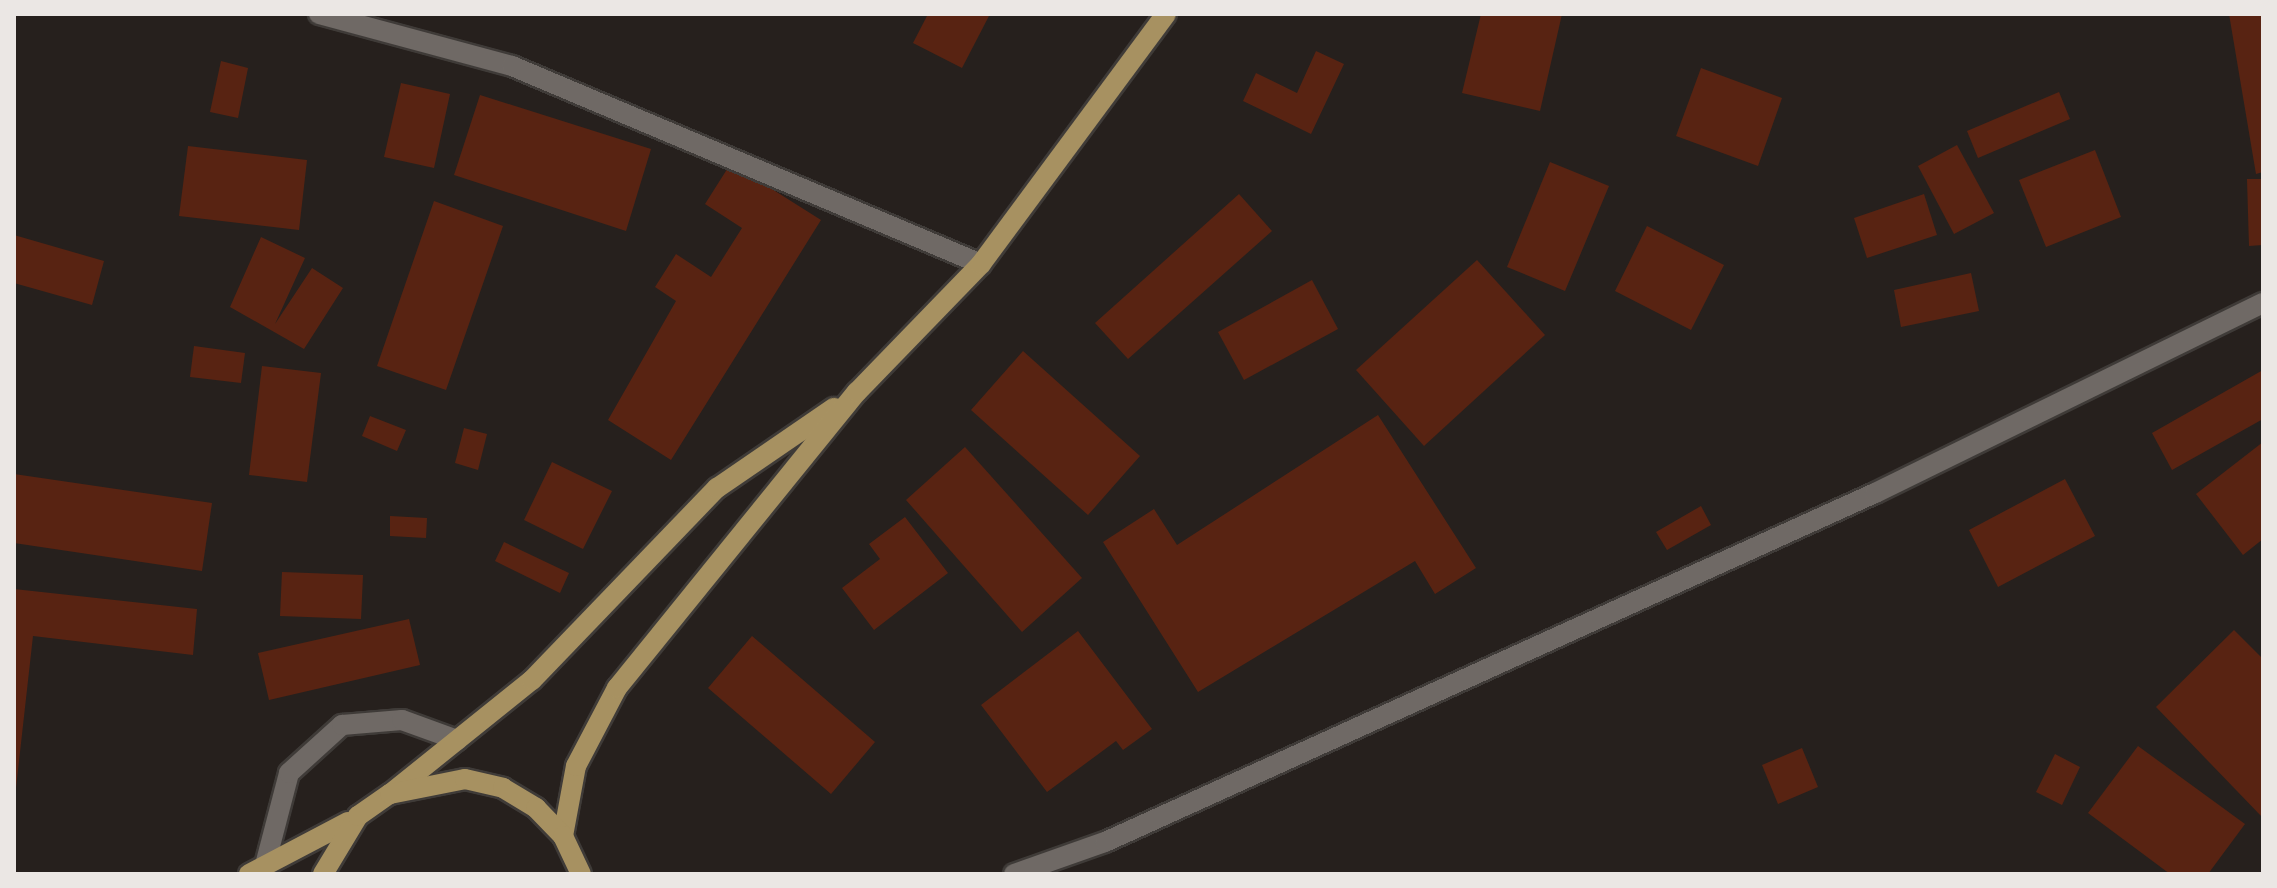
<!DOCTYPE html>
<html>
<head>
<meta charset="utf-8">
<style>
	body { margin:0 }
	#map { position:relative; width:2277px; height:888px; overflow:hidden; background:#26201d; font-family:"Fira Sans",sans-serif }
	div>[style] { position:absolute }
	.building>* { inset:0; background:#582312 }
	.roads { filter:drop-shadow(2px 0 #3f3b38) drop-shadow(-2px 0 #3f3b38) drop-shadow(0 2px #3f3b38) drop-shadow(0 -2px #3f3b38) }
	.minor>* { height:20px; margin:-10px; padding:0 10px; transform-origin:10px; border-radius:10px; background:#6f6965 }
	.major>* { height:20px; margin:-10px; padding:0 10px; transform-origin:10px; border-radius:10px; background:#a79161 }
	span { translate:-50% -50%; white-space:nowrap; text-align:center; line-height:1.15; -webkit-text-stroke:8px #26201d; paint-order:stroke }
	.frame { position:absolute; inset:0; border:16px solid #ebe7e4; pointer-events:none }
</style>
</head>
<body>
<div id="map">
	<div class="building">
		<div style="clip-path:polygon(928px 14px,990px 14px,962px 68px,913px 43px)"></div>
		<div style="clip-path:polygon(1481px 14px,1562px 14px,1540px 111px,1462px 93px)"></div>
		<div style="clip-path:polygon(2229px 14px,2263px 14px,2263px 172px,2256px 174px)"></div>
		<div style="clip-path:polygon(1316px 51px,1344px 64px,1311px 134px,1243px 101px,1256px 73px,1297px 93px)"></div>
		<div style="clip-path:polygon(221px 61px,248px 68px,238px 118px,210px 112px)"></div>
		<div style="clip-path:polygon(1701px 68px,1782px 98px,1758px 166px,1676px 136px)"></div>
		<div style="clip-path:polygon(401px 83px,450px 94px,434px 168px,384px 157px)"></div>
		<div style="clip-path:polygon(2059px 92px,2070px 119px,1978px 158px,1967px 131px)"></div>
		<div style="clip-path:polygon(480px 95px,651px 149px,626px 231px,454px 175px)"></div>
		<div style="clip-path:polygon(1957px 145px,1994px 213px,1954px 234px,1918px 166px)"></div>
		<div style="clip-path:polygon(188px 146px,307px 160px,299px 230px,179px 216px)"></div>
		<div style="clip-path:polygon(2095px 150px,2121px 217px,2046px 247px,2019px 180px)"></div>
		<div style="clip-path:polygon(1550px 162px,1609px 186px,1565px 291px,1507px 267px)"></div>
		<div style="clip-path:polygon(731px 163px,821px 220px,671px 460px,608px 420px,676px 301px,655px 287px,676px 254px,711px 277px,742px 228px,705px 204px)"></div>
		<div style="clip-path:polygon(2247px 179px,2263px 179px,2263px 245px,2249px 246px)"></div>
		<div style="clip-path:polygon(1239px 194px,1272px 231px,1128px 359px,1095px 323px)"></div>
		<div style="clip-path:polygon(1924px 194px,1937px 235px,1867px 258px,1854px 218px)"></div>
		<div style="clip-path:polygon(434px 201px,503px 226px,446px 390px,377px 366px)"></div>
		<div style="clip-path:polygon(1647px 226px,1724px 265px,1691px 330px,1615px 291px)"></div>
		<div style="clip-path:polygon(14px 235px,104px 261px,92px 305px,14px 283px)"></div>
		<div style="clip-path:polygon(261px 237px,305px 258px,275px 324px,312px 268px,343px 288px,304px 349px,230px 307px)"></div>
		<div style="clip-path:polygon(1477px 260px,1545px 335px,1424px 446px,1356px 370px)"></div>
		<div style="clip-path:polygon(1971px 273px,1979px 311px,1901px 327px,1894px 290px)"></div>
		<div style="clip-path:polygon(1312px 280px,1338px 329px,1244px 380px,1218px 332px)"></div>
		<div style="clip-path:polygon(194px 346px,245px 353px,241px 383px,190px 377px)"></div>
		<div style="clip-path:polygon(1023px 351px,1140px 456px,1088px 515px,971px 410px)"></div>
		<div style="clip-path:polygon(262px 366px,321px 373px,307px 482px,249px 475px)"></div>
		<div style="clip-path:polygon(2263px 370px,2263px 419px,2172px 470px,2152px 433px)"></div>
		<div style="clip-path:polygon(1378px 415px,1476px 568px,1435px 594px,1415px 561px,1198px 692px,1103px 542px,1154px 509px,1177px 545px)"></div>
		<div style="clip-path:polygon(370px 416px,406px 430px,397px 451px,362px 436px)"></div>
		<div style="clip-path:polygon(464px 428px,487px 434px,478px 470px,455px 463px)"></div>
		<div style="clip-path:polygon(2263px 442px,2263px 539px,2243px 555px,2196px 494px)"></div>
		<div style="clip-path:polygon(965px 447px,1082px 578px,1022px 632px,906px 500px)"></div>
		<div style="clip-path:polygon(552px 462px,612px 491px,583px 549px,524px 520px)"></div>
		<div style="clip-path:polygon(14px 474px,212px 503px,202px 571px,14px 543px)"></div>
		<div style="clip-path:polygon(2065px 479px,2095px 536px,1998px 587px,1969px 530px)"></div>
		<div style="clip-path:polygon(1701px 506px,1711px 525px,1667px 550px,1656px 532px)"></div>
		<div style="clip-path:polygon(390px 516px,427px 518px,426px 538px,390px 536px)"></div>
		<div style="clip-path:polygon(905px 517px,948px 573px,874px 630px,842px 588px,880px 559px,869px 544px)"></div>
		<div style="clip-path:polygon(504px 542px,569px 573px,560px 593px,495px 561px)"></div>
		<div style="clip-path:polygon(282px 572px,363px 575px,361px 619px,280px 616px)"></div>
		<div style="clip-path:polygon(14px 589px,197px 609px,193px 655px,33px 636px,16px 788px)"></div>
		<div style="clip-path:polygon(409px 619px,420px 665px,269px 700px,258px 653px)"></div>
		<div style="clip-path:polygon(2234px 630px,2263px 659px,2263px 818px,2156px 707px)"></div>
		<div style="clip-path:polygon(1078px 631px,1152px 729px,1123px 750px,1116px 741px,1047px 792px,981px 705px)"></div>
		<div style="clip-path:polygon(752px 636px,875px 742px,831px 794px,708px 688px)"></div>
		<div style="clip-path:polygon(2138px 746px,2245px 824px,2208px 874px,2170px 874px,2088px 813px)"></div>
		<div style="clip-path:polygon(1802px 748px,1818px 787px,1778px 804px,1762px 765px)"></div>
		<div style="clip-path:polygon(2055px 754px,2080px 767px,2062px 805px,2036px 792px)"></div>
	</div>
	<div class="roads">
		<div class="minor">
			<div style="left:319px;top:14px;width:200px;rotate:15.1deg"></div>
			<div style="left:512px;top:66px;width:509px;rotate:22.89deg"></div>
			<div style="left:264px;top:869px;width:99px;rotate:-75.4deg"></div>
			<div style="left:289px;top:773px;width:72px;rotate:-42.2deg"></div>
			<div style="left:342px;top:725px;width:60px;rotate:-4.8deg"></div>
			<div style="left:402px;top:720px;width:59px;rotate:20deg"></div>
			<div style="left:1014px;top:874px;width:96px;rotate:-19.4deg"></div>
			<div style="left:1105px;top:842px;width:845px;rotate:-24.38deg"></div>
			<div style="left:1875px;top:493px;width:432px;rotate:-26.1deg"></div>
		</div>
		<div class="major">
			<div style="left:390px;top:794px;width:182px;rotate:-38.8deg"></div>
			<div style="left:532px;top:680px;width:267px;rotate:-46.1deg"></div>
			<div style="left:717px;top:488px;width:142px;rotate:-34.4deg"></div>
			<div style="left:563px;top:836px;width:71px;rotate:-79.5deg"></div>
			<div style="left:576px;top:766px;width:88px;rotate:-62.3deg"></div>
			<div style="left:617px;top:688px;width:381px;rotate:-51deg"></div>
			<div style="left:857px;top:392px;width:178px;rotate:-45.9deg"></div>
			<div style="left:981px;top:264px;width:311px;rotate:-53.5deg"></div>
			<div style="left:249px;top:874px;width:112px;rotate:-27.7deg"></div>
			<div style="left:323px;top:874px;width:68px;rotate:-58.9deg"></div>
			<div style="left:358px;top:816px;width:39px;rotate:-35deg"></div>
			<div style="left:390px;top:794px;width:76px;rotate:-11.3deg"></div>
			<div style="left:465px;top:779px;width:39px;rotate:13deg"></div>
			<div style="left:503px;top:788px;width:39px;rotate:31deg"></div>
			<div style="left:536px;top:808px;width:39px;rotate:46deg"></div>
			<div style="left:563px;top:836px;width:42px;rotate:64.7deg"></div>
		</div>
	</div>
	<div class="frame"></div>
</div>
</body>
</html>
